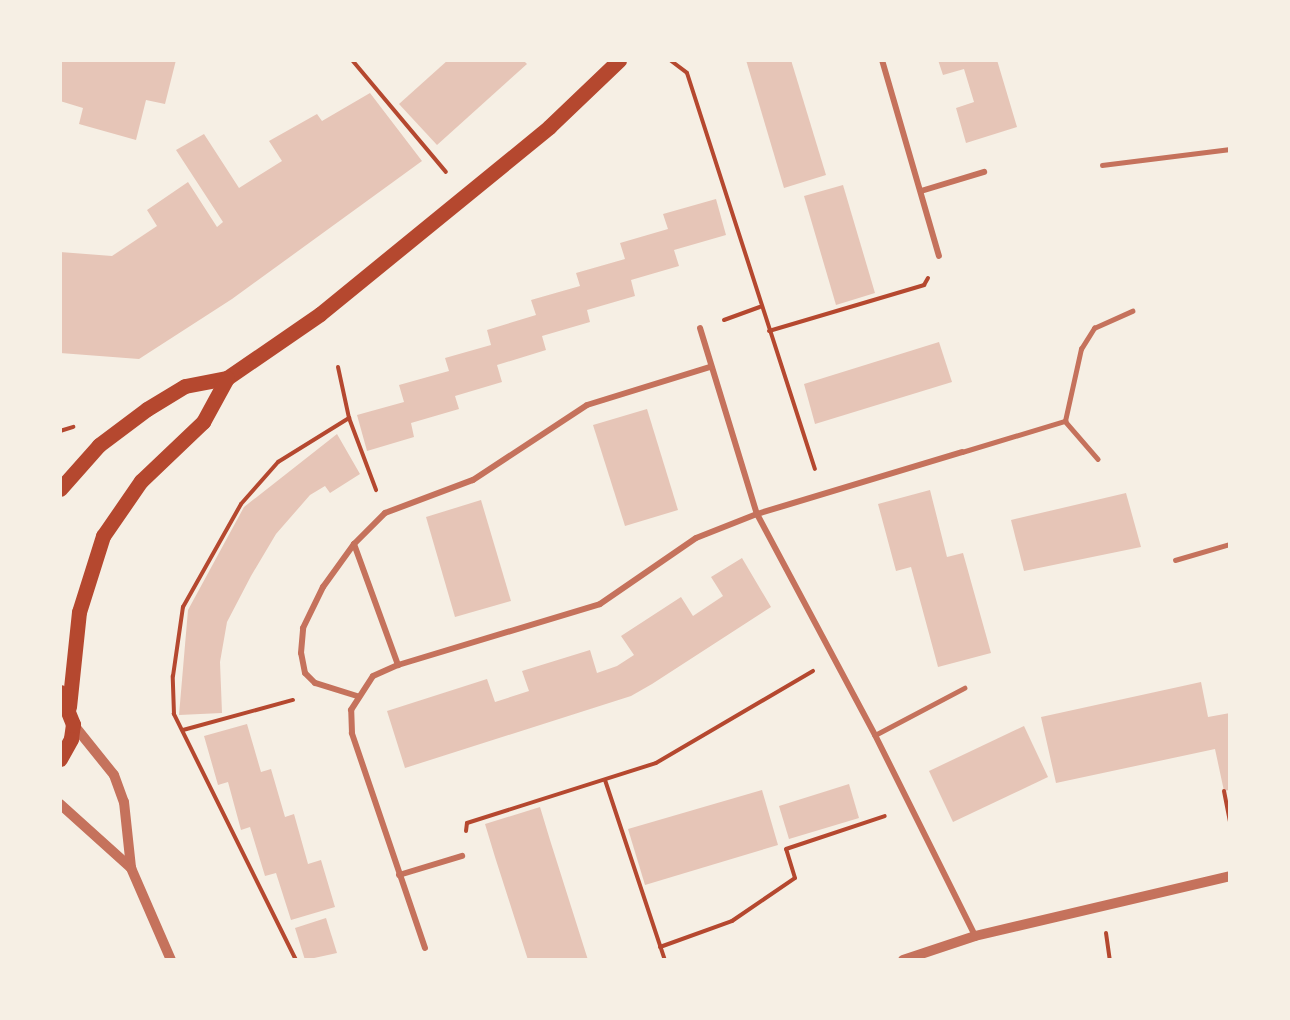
<!DOCTYPE html>
<html>
<head>
<meta charset="utf-8">
<style>
	body { margin:0 }
	#map { position:relative; width:1290px; height:1020px; overflow:hidden; background:#f6efe4; font-family:Overpass,sans-serif }
	div>[style] { position:absolute }
	.building>* { inset:0; background:#e6c5b7 }
	.path>* { height:4px; margin:-2px; padding:0 2px; transform-origin:2px; border-radius:2px; background:#b5482f }
	.service>* { height:4.5px; margin:-2.25px; padding:0 2.25px; transform-origin:2.25px; border-radius:2.25px; background:#c5725c }
	.minor>* { height:6px; margin:-3px; padding:0 3px; transform-origin:3px; border-radius:3px; background:#c5725c }
	.tertiary>* { height:10px; margin:-5px; padding:0 5px; transform-origin:5px; border-radius:5px; background:#c5725c }
	.primary>* { height:15px; margin:-7.5px; padding:0 7.5px; transform-origin:7.5px; border-radius:7.5px; background:#b5482f }
	span { translate:-50% -50%; white-space:nowrap; text-align:center; line-height:1.15; -webkit-text-stroke:6px #f6efe4; paint-order:stroke }
	.frame { position:absolute; inset:0; border:62px solid #f6efe4; pointer-events:none }
</style>
</head>
<body>
<div id="map">
	<div class="building">
		<div style="clip-path:polygon(60px 60px,176px 60px,165px 104px,146px 100px,136px 140px,79px 124px,83px 108px,60px 101px)"></div>
		<div style="clip-path:polygon(448px 60px,523px 60px,527px 64px,437px 145px,399px 104px)"></div>
		<div style="clip-path:polygon(746px 60px,791px 60px,826px 175px,784px 188px)"></div>
		<div style="clip-path:polygon(938px 60px,997px 60px,1017px 127px,966px 143px,956px 108px,974px 102px,964px 69px,943px 75px)"></div>
		<div style="clip-path:polygon(370px 93px,422px 161px,232px 299px,139px 359px,60px 353px,60px 252px,112px 256px,157px 226px,147px 210px,188px 182px,217px 227px,223px 222px,176px 150px,204px 134px,239px 188px,282px 161px,269px 141px,317px 114px,322px 121px)"></div>
		<div style="clip-path:polygon(843px 185px,875px 293px,836px 305px,804px 196px)"></div>
		<div style="clip-path:polygon(716px 199px,726px 235px,674px 250px,679px 266px,631px 280px,635px 296px,587px 310px,590px 322px,542px 336px,546px 350px,497px 365px,502px 382px,455px 396px,459px 409px,411px 423px,414px 437px,367px 451px,357px 415px,404px 402px,399px 385px,449px 371px,445px 358px,491px 345px,487px 330px,536px 315px,531px 300px,580px 286px,576px 273px,625px 259px,620px 243px,668px 229px,663px 214px)"></div>
		<div style="clip-path:polygon(939px 342px,952px 382px,815px 424px,804px 384px)"></div>
		<div style="clip-path:polygon(647px 409px,678px 510px,625px 526px,593px 425px)"></div>
		<div style="clip-path:polygon(337px 434px,360px 474px,330px 493px,325px 486px,310px 495px,276px 534px,251px 576px,227px 622px,220px 662px,222px 713px,179px 715px,188px 610px,244px 507px)"></div>
		<div style="clip-path:polygon(930px 490px,947px 557px,963px 553px,991px 653px,938px 667px,911px 567px,896px 571px,878px 504px)"></div>
		<div style="clip-path:polygon(1126px 493px,1141px 547px,1024px 571px,1011px 520px)"></div>
		<div style="clip-path:polygon(481px 500px,511px 601px,455px 617px,426px 517px)"></div>
		<div style="clip-path:polygon(742px 558px,771px 607px,652px 684px,631px 696px,405px 768px,387px 711px,487px 679px,495px 702px,529px 691px,522px 671px,590px 650px,597px 673px,617px 666px,634px 655px,621px 636px,681px 597px,693px 616px,723px 596px,711px 577px)"></div>
		<div style="clip-path:polygon(1201px 682px,1208px 717px,1230px 713px,1230px 790px,1224px 791px,1215px 749px,1056px 783px,1041px 717px)"></div>
		<div style="clip-path:polygon(247px 724px,261px 772px,271px 769px,285px 817px,294px 814px,308px 864px,321px 860px,335px 907px,291px 920px,276px 873px,265px 876px,250px 827px,241px 830px,228px 782px,218px 785px,204px 736px)"></div>
		<div style="clip-path:polygon(1024px 726px,1048px 777px,953px 822px,929px 771px)"></div>
		<div style="clip-path:polygon(849px 784px,859px 818px,789px 839px,779px 806px)"></div>
		<div style="clip-path:polygon(762px 790px,778px 845px,645px 885px,628px 829px)"></div>
		<div style="clip-path:polygon(540px 807px,550px 840px,588px 960px,528px 960px,495px 857px,485px 824px)"></div>
		<div style="clip-path:polygon(326px 918px,337px 953px,305px 960px,295px 928px)"></div>
	</div>
	<div class="path">
		<div style="left:352px;top:60px;width:146px;rotate:50deg"></div>
		<div style="left:670px;top:60px;width:21px;rotate:37deg"></div>
		<div style="left:687px;top:73px;width:416px;rotate:72.1deg"></div>
		<div style="left:724px;top:320px;width:38px;rotate:-20deg"></div>
		<div style="left:769px;top:331px;width:162px;rotate:-16.5deg"></div>
		<div style="left:924px;top:285px;width:8px;rotate:-60deg"></div>
		<div style="left:338px;top:367px;width:52px;rotate:77.8deg"></div>
		<div style="left:349px;top:418px;width:77px;rotate:69.4deg"></div>
		<div style="left:60px;top:431px;width:14px;rotate:-17deg"></div>
		<div style="left:183px;top:730px;width:114px;rotate:-15.3deg"></div>
		<div style="left:605px;top:780px;width:190px;rotate:71.6deg"></div>
		<div style="left:1224px;top:791px;width:31px;rotate:79deg"></div>
		<div style="left:466px;top:831px;width:8px;rotate:-83deg"></div>
		<div style="left:467px;top:823px;width:198px;rotate:-17.6deg"></div>
		<div style="left:656px;top:763px;width:182px;rotate:-30.4deg"></div>
		<div style="left:1106px;top:933px;width:27px;rotate:82deg"></div>
		<div style="left:660px;top:947px;width:77px;rotate:-19.9deg"></div>
		<div style="left:732px;top:921px;width:76px;rotate:-34.3deg"></div>
		<div style="left:795px;top:878px;width:30px;rotate:-107deg"></div>
		<div style="left:786px;top:849px;width:104px;rotate:-18.4deg"></div>
		<div style="left:296px;top:960px;width:275px;rotate:-116.4deg"></div>
		<div style="left:174px;top:714px;width:38px;rotate:-92deg"></div>
		<div style="left:173px;top:676px;width:70px;rotate:-81.8deg"></div>
		<div style="left:183px;top:607px;width:118px;rotate:-60.6deg"></div>
		<div style="left:241px;top:504px;width:56px;rotate:-48.6deg"></div>
		<div style="left:278px;top:462px;width:84px;rotate:-31.8deg"></div>
	</div>
	<div class="service">
		<div style="left:1102px;top:165px;width:129px;rotate:-7.1deg"></div>
		<div style="left:1065px;top:421px;width:74px;rotate:-77.5deg"></div>
		<div style="left:1081px;top:349px;width:25px;rotate:-58deg"></div>
		<div style="left:1094px;top:328px;width:42px;rotate:-24.1deg"></div>
		<div style="left:962px;top:452px;width:108px;rotate:-16.8deg"></div>
		<div style="left:1065px;top:421px;width:50px;rotate:49deg"></div>
		<div style="left:1175px;top:560px;width:57px;rotate:-16.2deg"></div>
		<div style="left:875px;top:735px;width:101px;rotate:-27.8deg"></div>
	</div>
	<div class="minor">
		<div style="left:882px;top:60px;width:204px;rotate:73.8deg"></div>
		<div style="left:921px;top:191px;width:66px;rotate:-16.8deg"></div>
		<div style="left:700px;top:328px;width:195px;rotate:73deg"></div>
		<div style="left:757px;top:514px;width:251px;rotate:61.9deg"></div>
		<div style="left:875px;top:735px;width:225px;rotate:63.5deg"></div>
		<div style="left:354px;top:544px;width:129px;rotate:70deg"></div>
		<div style="left:357px;top:696px;width:44px;rotate:-162.8deg"></div>
		<div style="left:315px;top:683px;width:14px;rotate:-135deg"></div>
		<div style="left:305px;top:673px;width:20px;rotate:-101deg"></div>
		<div style="left:301px;top:653px;width:25px;rotate:-85deg"></div>
		<div style="left:303px;top:628px;width:46px;rotate:-64deg"></div>
		<div style="left:323px;top:587px;width:53px;rotate:-54.2deg"></div>
		<div style="left:354px;top:544px;width:44px;rotate:-45deg"></div>
		<div style="left:385px;top:513px;width:94px;rotate:-20.6deg"></div>
		<div style="left:473px;top:480px;width:136px;rotate:-33.3deg"></div>
		<div style="left:587px;top:405px;width:129px;rotate:-17.2deg"></div>
		<div style="left:399px;top:875px;width:66px;rotate:-16.8deg"></div>
		<div style="left:425px;top:948px;width:227px;rotate:-108.8deg"></div>
		<div style="left:352px;top:733px;width:23px;rotate:-92deg"></div>
		<div style="left:351px;top:710px;width:40px;rotate:-57.1deg"></div>
		<div style="left:373px;top:676px;width:27px;rotate:-24deg"></div>
		<div style="left:398px;top:665px;width:211px;rotate:-16.8deg"></div>
		<div style="left:600px;top:604px;width:116px;rotate:-34.5deg"></div>
		<div style="left:696px;top:538px;width:66px;rotate:-21.5deg"></div>
		<div style="left:757px;top:514px;width:214px;rotate:-16.8deg"></div>
	</div>
	<div class="tertiary">
		<div style="left:73px;top:724px;width:65px;rotate:51.2deg"></div>
		<div style="left:114px;top:775px;width:29px;rotate:70deg"></div>
		<div style="left:124px;top:802px;width:66px;rotate:83.9deg"></div>
		<div style="left:131px;top:868px;width:100px;rotate:66.5deg"></div>
		<div style="left:60px;top:804px;width:96px;rotate:42deg"></div>
		<div style="left:903px;top:960px;width:76px;rotate:-18.4deg"></div>
		<div style="left:975px;top:936px;width:262px;rotate:-13.2deg"></div>
	</div>
	<div class="primary">
		<div style="left:60px;top:489px;width:59px;rotate:-48.4deg"></div>
		<div style="left:99px;top:445px;width:60px;rotate:-36.9deg"></div>
		<div style="left:147px;top:409px;width:44px;rotate:-31.2deg"></div>
		<div style="left:185px;top:386px;width:43px;rotate:-10.8deg"></div>
		<div style="left:227px;top:378px;width:113px;rotate:-34.5deg"></div>
		<div style="left:320px;top:314px;width:296px;rotate:-39.2deg"></div>
		<div style="left:549px;top:127px;width:97px;rotate:-43.7deg"></div>
		<div style="left:60px;top:692px;width:35px;rotate:68deg"></div>
		<div style="left:73px;top:724px;width:15px;rotate:98deg"></div>
		<div style="left:71px;top:739px;width:23px;rotate:119deg"></div>
		<div style="left:69px;top:707px;width:96px;rotate:-84deg"></div>
		<div style="left:79px;top:612px;width:80px;rotate:-72.5deg"></div>
		<div style="left:103px;top:536px;width:67px;rotate:-55.4deg"></div>
		<div style="left:141px;top:481px;width:86px;rotate:-43.6deg"></div>
		<div style="left:203px;top:422px;width:50px;rotate:-61.4deg"></div>
	</div>
	<div class="frame"></div>
</div>
</body>
</html>
